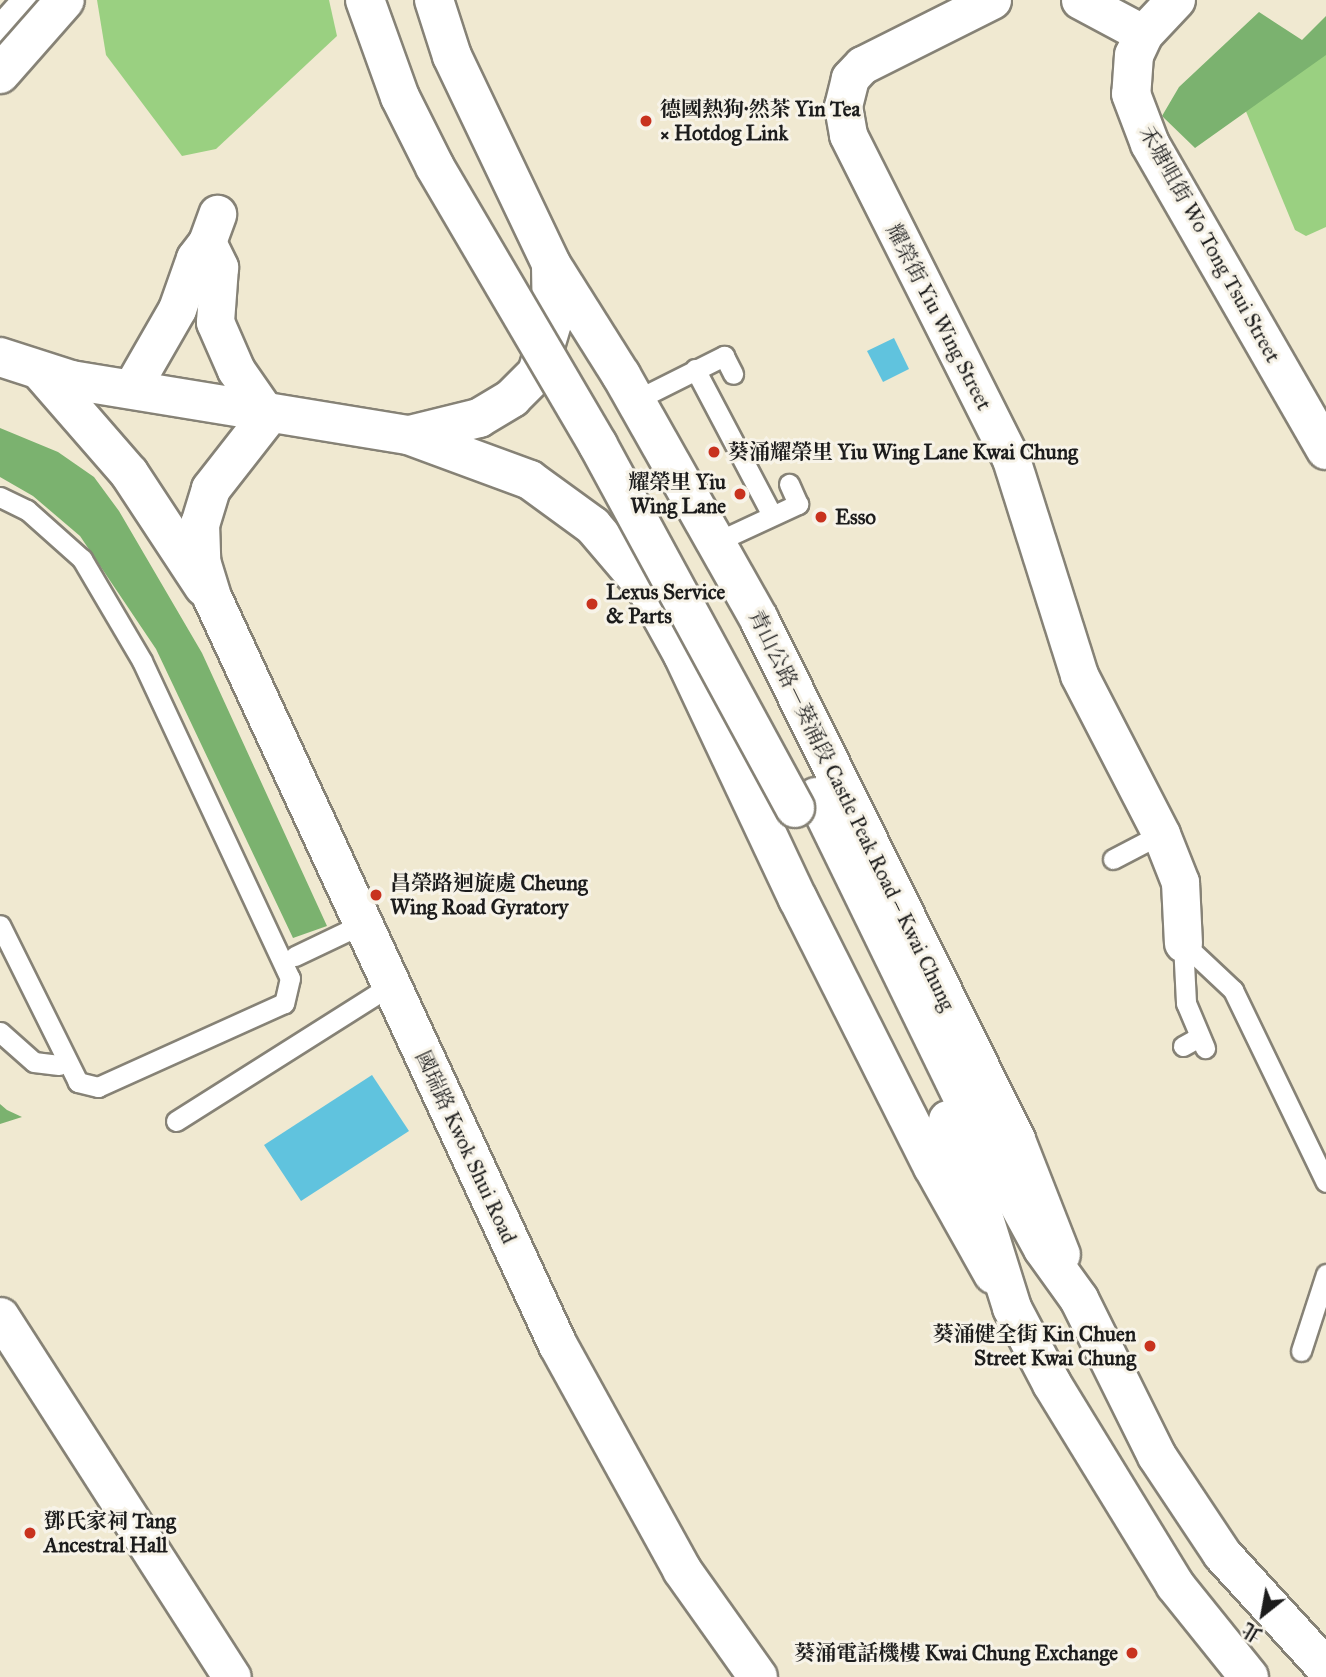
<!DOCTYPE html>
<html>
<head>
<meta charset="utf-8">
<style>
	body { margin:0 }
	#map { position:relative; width:1326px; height:1677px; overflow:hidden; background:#f0e9d1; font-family:"IM FELL Great Primer","Noto Serif TC",serif }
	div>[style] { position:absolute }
	.green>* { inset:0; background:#9ad081 }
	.forest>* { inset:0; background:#7bb26f }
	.water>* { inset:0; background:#60c3de }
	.roads { filter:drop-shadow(2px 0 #868276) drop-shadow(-2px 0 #868276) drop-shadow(0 2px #868276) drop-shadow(0 -2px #868276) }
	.lane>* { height:19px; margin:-9.5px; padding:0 9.5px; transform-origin:9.5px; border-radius:9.5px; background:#fff }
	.street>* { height:37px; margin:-18.5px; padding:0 18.5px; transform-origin:18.5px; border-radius:18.5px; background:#fff }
	.secondary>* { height:38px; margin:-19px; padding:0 19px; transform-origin:19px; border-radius:19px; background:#fff }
	.primary>* { height:38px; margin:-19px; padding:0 19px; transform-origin:19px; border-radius:19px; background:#fff }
	.bridges { filter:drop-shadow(2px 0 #868276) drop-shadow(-2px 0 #868276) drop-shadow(0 2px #868276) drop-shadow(0 -2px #868276) }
	.primary-bridge>* { height:38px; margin:-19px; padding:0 19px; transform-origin:19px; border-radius:19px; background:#fff }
	.dots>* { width:19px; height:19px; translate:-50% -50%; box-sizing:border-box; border:4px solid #f7f3e8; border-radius:50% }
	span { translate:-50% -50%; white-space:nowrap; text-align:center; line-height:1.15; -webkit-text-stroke:6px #f7f3e8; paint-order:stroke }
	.poi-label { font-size:21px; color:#1c1c1c; font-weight:700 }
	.left { translate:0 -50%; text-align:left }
	.right { translate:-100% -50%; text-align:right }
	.street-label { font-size:21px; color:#1c1c1c }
	.north { position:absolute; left:1228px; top:1579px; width:70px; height:70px; -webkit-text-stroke:5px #f7f3e8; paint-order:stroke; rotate:211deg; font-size:19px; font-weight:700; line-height:28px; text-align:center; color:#1c1c1c }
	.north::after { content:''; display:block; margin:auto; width:24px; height:32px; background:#1c1c1c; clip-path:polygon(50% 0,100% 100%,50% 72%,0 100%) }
</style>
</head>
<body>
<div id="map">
	<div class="green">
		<div style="clip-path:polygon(97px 0,329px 0,337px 36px,216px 149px,182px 156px,106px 55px)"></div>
		<div style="clip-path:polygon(1326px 44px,1326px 227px,1306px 236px,1295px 230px,1245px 109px)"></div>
	</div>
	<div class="forest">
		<div style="clip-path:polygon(1259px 12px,1302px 40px,1326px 16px,1326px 55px,1195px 148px,1162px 116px,1179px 87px)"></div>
		<div style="clip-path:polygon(0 428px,58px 452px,94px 477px,119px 511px,202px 653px,327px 926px,293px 938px,156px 649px,80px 536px,33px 496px,0 477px)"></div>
		<div style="clip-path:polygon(0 1104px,7px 1110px,22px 1117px,0 1124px)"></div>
	</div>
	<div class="water">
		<div style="clip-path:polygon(894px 338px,909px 369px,883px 382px,867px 351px)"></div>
		<div style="clip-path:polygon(372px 1075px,409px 1131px,301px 1201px,264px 1145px)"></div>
	</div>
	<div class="roads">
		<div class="lane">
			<div style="left:695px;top:369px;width:165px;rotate:62.2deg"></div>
			<div style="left:634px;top:401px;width:101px;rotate:-26.6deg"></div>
			<div style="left:724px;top:356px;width:20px;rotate:63deg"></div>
			<div style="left:0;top:497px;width:30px;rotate:26deg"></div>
			<div style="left:27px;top:510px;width:74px;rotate:41.7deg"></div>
			<div style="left:82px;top:559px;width:118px;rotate:59.5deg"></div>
			<div style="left:142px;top:661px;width:350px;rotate:65deg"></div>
			<div style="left:290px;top:978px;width:26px;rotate:103deg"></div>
			<div style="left:284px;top:1003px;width:204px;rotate:155.7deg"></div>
			<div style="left:98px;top:1087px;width:21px;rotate:-166deg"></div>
			<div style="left:78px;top:1082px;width:175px;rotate:-116.4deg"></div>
			<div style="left:714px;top:543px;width:93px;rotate:-24.9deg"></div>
			<div style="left:798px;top:504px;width:22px;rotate:-114deg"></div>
			<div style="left:1113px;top:859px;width:54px;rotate:-27.5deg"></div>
			<div style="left:1183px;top:943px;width:69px;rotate:43.2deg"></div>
			<div style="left:1233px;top:990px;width:213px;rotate:64.2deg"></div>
			<div style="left:1183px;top:943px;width:60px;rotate:87.1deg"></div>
			<div style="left:1186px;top:1003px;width:49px;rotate:67.1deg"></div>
			<div style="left:295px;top:956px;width:74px;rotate:-25.5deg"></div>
			<div style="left:0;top:1032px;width:45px;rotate:41.4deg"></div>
			<div style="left:34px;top:1062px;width:25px;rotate:7deg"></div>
			<div style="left:1183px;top:1046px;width:18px;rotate:-29deg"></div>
			<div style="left:176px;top:1121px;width:254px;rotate:-32.3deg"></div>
			<div style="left:1301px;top:1351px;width:81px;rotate:-72deg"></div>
		</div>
		<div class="street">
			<div style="left:992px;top:0;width:145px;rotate:153.4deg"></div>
			<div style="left:862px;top:65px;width:18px;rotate:133deg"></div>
			<div style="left:850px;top:78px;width:29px;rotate:104deg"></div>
			<div style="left:843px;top:106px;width:29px;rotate:80deg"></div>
			<div style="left:848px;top:135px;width:363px;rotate:63.3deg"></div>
			<div style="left:1011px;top:459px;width:226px;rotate:72.5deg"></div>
			<div style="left:1079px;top:675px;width:179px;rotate:62.7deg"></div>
			<div style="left:1161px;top:834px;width:52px;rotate:68.4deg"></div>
			<div style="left:1180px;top:882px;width:61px;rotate:87.2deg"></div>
			<div style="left:1080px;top:0;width:72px;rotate:28deg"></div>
			<div style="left:207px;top:242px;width:28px;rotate:64deg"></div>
			<div style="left:219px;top:267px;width:55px;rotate:94.2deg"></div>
			<div style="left:215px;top:322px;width:52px;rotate:66.4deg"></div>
			<div style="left:236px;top:370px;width:56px;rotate:55.2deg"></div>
			<div style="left:131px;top:389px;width:92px;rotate:-60.1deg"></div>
			<div style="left:177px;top:309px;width:54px;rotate:-70.6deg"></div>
			<div style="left:195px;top:258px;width:20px;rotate:-53deg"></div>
			<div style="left:207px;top:242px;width:30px;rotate:-70deg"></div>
			<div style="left:0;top:1316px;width:429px;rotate:57.3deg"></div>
		</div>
		<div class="secondary">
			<div style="left:434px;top:0;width:59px;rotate:72.2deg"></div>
			<div style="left:452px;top:56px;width:230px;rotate:64.5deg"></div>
			<div style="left:551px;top:264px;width:131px;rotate:57.8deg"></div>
			<div style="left:621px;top:375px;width:280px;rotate:60.5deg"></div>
			<div style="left:759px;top:619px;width:581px;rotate:63.74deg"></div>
			<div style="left:1016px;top:1140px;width:123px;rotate:68.6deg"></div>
			<div style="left:1176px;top:0;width:47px;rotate:133.3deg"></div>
			<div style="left:1144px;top:34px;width:23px;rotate:115deg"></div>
			<div style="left:1134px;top:55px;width:39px;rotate:94deg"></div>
			<div style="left:1131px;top:94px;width:53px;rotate:69.2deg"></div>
			<div style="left:1150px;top:144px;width:353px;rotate:60.1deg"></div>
			<div style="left:0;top:357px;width:75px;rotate:17.9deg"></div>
			<div style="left:71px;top:380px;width:341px;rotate:9.3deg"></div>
			<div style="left:408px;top:435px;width:130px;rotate:20.2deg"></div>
			<div style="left:530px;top:480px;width:78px;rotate:36.1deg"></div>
			<div style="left:593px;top:526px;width:82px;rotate:49.5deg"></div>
			<div style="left:646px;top:588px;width:77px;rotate:61.1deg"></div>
			<div style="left:683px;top:655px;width:270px;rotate:64.8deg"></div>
			<div style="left:798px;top:899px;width:300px;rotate:63.3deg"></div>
			<div style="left:933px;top:1167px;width:123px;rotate:60.7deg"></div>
			<div style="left:42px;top:373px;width:133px;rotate:49deg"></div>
			<div style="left:129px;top:473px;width:136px;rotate:56.7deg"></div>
			<div style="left:268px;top:416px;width:93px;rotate:128deg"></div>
			<div style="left:211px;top:489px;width:37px;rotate:107deg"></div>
			<div style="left:200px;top:524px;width:37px;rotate:88deg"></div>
			<div style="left:201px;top:561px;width:38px;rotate:73deg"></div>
			<div style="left:212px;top:597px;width:824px;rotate:65.18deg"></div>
			<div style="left:558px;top:1345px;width:257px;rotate:61.1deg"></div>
			<div style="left:682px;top:1570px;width:131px;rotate:54.6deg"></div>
			<div style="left:410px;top:435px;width:71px;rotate:-13.8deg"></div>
			<div style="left:479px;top:418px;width:39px;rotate:-31deg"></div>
			<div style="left:512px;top:398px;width:35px;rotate:-45deg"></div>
			<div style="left:537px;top:373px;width:52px;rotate:-73.3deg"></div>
			<div style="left:552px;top:323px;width:57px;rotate:-91deg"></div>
		</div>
		<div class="primary">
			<div style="left:0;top:38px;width:51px;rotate:-48.2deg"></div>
			<div style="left:816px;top:797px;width:381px;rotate:64deg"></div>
			<div style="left:983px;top:1139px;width:125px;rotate:61.4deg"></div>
			<div style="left:1043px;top:1249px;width:62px;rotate:54.2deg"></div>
			<div style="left:1079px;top:1299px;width:175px;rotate:63.6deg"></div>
			<div style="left:1157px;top:1456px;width:118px;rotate:56.4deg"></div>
			<div style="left:1222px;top:1554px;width:154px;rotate:47.6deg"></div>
			<div style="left:948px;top:1120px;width:31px;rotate:63deg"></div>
			<div style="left:962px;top:1148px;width:168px;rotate:72.6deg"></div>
			<div style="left:1012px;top:1308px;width:86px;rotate:62.2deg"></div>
			<div style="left:1052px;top:1384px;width:236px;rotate:58.5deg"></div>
			<div style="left:1175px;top:1585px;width:118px;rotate:51.2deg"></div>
		</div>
	</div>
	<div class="bridges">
		<div class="primary-bridge">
			<div style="left:365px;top:0;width:103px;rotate:70.2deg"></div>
			<div style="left:400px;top:97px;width:78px;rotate:63.4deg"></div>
			<div style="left:435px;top:167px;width:322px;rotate:59.6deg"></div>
			<div style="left:598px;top:445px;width:413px;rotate:61.5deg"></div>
			<div style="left:0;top:74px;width:98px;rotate:-48.7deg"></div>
		</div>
	</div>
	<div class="dots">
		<div style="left:646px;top:121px;background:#c8321e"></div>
		<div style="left:714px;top:452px;background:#c8321e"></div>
		<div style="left:740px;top:494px;background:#c8321e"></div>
		<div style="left:821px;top:517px;background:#c8321e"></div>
		<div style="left:592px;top:604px;background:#c8321e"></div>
		<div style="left:376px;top:895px;background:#c8321e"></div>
		<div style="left:1150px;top:1346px;background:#c8321e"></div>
		<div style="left:30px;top:1533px;background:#c8321e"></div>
		<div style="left:1132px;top:1653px;background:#c8321e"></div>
	</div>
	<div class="poi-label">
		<span class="left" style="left:660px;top:121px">德國熱狗·然茶 Yin Tea<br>× Hotdog Link</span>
		<span class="left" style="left:728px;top:452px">葵涌耀榮里 Yiu Wing Lane Kwai Chung</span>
		<span class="right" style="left:726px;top:494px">耀榮里 Yiu<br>Wing Lane</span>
		<span class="left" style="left:835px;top:517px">Esso</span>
		<span class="left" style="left:606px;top:604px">Lexus Service<br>&amp; Parts</span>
		<span class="left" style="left:390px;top:895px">昌榮路迴旋處 Cheung<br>Wing Road Gyratory</span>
		<span class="right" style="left:1136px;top:1346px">葵涌健全街 Kin Chuen<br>Street Kwai Chung</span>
		<span class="left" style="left:44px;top:1533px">鄧氏家祠 Tang<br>Ancestral Hall</span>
		<span class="right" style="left:1118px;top:1653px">葵涌電話機樓 Kwai Chung Exchange</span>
	</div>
	<div class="street-label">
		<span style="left:1210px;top:244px;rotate:61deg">禾塘咀街 Wo Tong Tsui Street</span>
		<span style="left:939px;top:317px;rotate:63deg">耀榮街 Yiu Wing Street</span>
		<span style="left:852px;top:810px;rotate:64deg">青山公路－葵涌段 Castle Peak Road – Kwai Chung</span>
		<span style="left:466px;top:1147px;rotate:65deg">國瑞路 Kwok Shui Road</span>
	</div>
	<div class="north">北</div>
</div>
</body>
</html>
